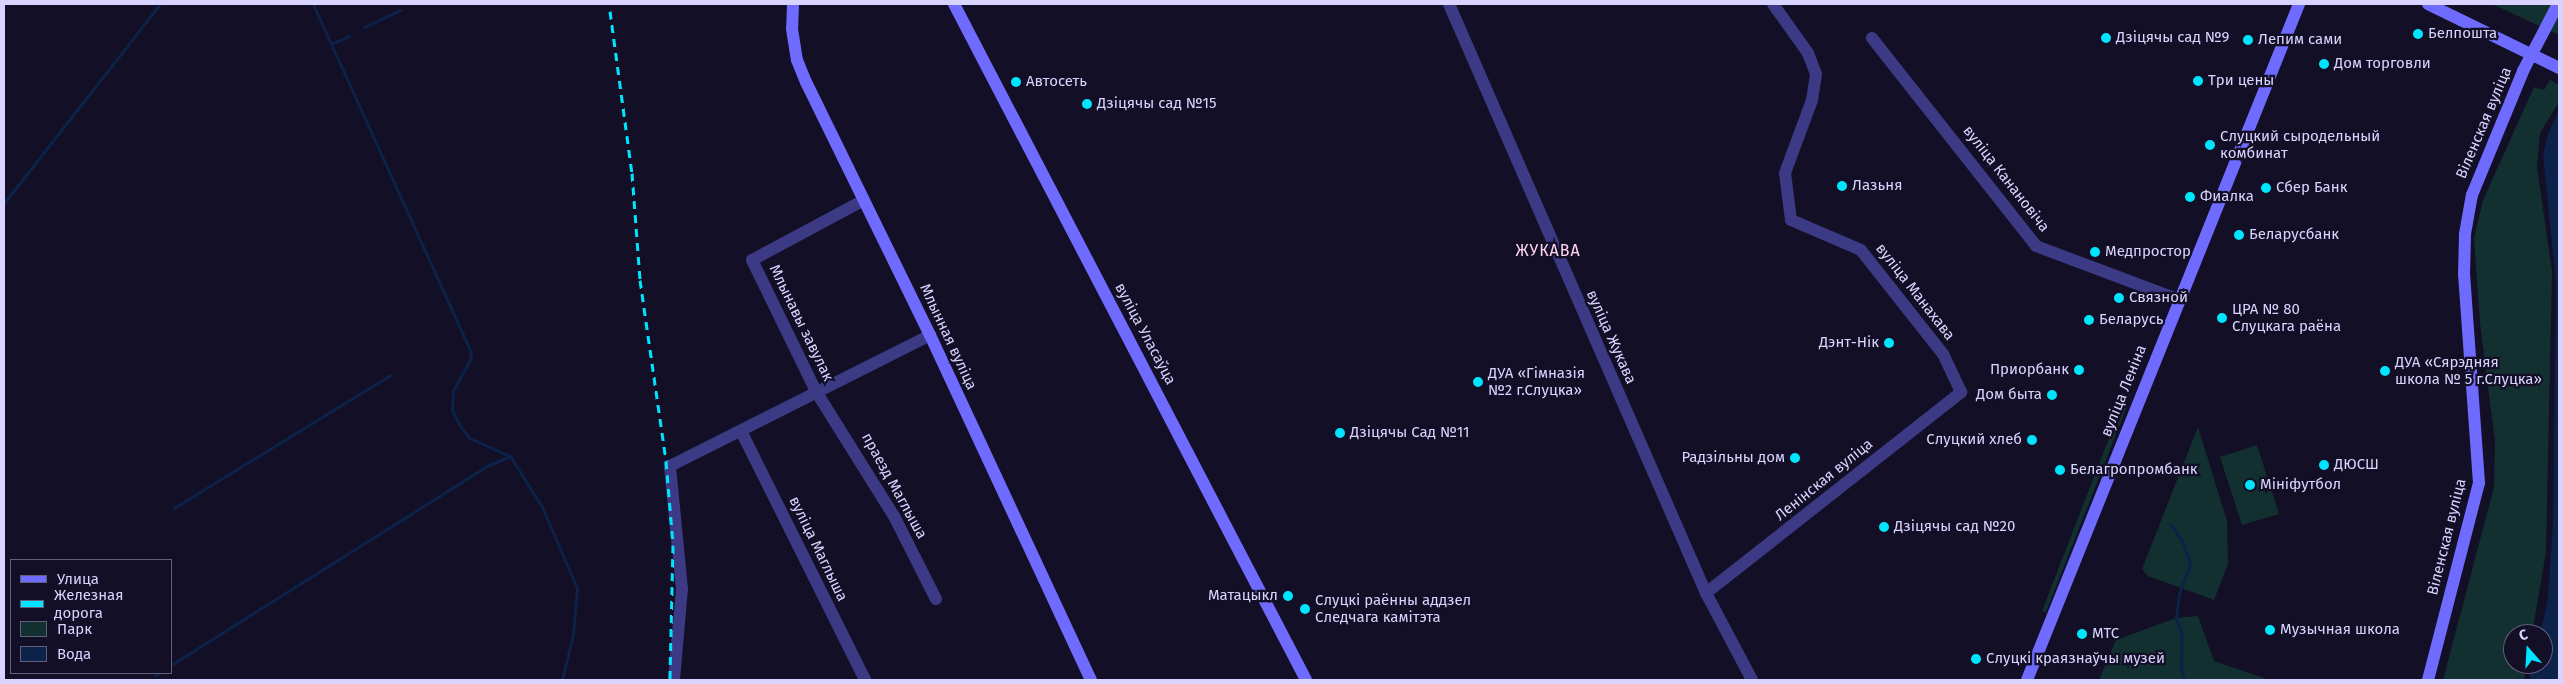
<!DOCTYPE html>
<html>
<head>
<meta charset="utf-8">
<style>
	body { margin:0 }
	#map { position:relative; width:2563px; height:684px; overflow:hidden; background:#130f26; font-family:"Fira Sans",sans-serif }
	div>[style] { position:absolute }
	.green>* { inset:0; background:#12302f }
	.water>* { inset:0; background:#0c2248 }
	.stream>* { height:3px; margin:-1.5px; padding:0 1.5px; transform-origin:1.5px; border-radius:1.5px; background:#0c2248 }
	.street>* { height:12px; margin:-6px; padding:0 6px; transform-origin:6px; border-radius:6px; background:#3d3a85 }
	.secondary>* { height:12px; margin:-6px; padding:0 6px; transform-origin:6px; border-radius:6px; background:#6f6bff }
	.rail>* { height:3px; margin-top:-1.5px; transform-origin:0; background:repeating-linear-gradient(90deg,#00e5ff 0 8px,transparent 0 14px) }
	.dots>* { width:14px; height:14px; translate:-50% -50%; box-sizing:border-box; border:2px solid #130f26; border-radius:50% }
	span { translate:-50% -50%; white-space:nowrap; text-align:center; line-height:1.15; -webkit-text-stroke:4.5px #130f26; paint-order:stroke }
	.poi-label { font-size:15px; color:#d9d4ff }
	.left { translate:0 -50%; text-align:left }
	.right { translate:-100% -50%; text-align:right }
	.street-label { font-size:15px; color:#d9d4ff }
	.neighbourhood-label { font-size:16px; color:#ffd6f0; letter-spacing:1px }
	.frame { position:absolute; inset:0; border:5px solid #d9d4ff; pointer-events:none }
	.legend { position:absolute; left:10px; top:559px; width:162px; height:115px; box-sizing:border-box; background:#130f26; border:1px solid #625e7d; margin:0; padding:6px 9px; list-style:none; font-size:15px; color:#d9d4ff }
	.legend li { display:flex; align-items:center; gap:10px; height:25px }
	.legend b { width:25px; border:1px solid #625e7d }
	.north { position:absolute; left:2503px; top:624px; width:50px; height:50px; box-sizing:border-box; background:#130f26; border:1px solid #625e7d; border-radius:50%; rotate:341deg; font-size:14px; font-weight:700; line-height:20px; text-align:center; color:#d9d4ff }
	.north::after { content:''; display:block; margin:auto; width:18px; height:22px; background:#00e5ff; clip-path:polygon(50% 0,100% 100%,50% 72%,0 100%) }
</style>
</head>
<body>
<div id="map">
	<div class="green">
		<div style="clip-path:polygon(2492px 4px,2559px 4px,2559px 35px)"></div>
		<div style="clip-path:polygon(2550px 80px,2559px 85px,2559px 102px,2540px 133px,2537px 167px,2552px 271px,2546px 552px,2532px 634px,2513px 634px,2513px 664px,2523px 664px,2525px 680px,2443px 680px,2494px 487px,2495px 442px,2480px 323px,2474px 238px,2483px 200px,2534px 87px,2544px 90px)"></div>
		<div style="clip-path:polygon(2123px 402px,2128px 404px,2046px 612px,2042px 611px)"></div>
		<div style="clip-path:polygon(2198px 427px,2227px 521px,2228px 564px,2214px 600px,2148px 576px,2142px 569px)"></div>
		<div style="clip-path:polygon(2257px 445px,2279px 514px,2242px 525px,2220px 457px)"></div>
		<div style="clip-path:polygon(2198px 616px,2214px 661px,2270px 680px,2099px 680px,2116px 640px,2176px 618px)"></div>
	</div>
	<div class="water">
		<div style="clip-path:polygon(2559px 110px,2559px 680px,2530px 680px,2529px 664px,2543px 664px,2543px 634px,2540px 634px,2548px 598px,2553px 522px,2556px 283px,2543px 155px,2548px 134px)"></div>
	</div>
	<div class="stream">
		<div style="left:313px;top:4px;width:382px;rotate:65.6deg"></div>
		<div style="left:471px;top:352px;width:8px;rotate:97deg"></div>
		<div style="left:470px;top:360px;width:35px;rotate:119deg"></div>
		<div style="left:453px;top:391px;width:19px;rotate:93deg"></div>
		<div style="left:452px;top:410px;width:16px;rotate:63deg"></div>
		<div style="left:459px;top:424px;width:17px;rotate:54deg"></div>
		<div style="left:469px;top:438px;width:45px;rotate:23.7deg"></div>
		<div style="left:510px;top:456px;width:60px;rotate:57.9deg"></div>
		<div style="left:542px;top:507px;width:88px;rotate:66.6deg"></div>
		<div style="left:577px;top:588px;width:46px;rotate:95deg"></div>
		<div style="left:573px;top:634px;width:47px;rotate:103.4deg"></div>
		<div style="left:364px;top:27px;width:40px;rotate:-25deg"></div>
		<div style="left:331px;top:44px;width:20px;rotate:-24deg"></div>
		<div style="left:4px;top:203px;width:253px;rotate:-51.9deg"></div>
		<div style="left:174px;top:508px;width:254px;rotate:-31.6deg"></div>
		<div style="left:2170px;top:523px;width:23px;rotate:56deg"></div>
		<div style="left:2183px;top:542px;width:24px;rotate:73deg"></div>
		<div style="left:2190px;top:565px;width:30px;rotate:111deg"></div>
		<div style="left:2179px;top:593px;width:25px;rotate:97deg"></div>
		<div style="left:2176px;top:618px;width:18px;rotate:71deg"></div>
		<div style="left:2182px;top:635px;width:35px;rotate:92deg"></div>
		<div style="left:2181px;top:670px;width:10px;rotate:73deg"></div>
		<div style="left:171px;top:665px;width:376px;rotate:-32.2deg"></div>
		<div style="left:489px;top:465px;width:23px;rotate:-23deg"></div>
		<div style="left:155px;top:675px;width:4px;rotate:-27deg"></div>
	</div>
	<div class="street">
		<div style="left:1449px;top:4px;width:643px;rotate:66.43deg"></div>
		<div style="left:1706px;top:593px;width:98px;rotate:62.1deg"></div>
		<div style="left:1872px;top:38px;width:265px;rotate:51.7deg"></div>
		<div style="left:2036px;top:246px;width:154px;rotate:20.6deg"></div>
		<div style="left:864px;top:200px;width:127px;rotate:151.8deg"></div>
		<div style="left:752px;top:260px;width:148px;rotate:64deg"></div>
		<div style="left:817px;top:393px;width:145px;rotate:58deg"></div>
		<div style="left:894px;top:516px;width:93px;rotate:63.2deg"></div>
		<div style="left:741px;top:431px;width:278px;rotate:63.5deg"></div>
		<div style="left:1706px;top:593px;width:325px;rotate:-38.2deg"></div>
		<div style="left:1961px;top:392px;width:42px;rotate:-115.3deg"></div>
		<div style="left:1943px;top:354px;width:132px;rotate:-128.3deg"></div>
		<div style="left:1861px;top:250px;width:76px;rotate:-156.8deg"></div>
		<div style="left:1791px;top:220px;width:47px;rotate:-97.3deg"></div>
		<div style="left:1785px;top:173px;width:78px;rotate:-69.7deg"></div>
		<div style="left:1812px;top:100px;width:26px;rotate:-81deg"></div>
		<div style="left:1816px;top:74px;width:22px;rotate:-111deg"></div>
		<div style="left:1808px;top:53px;width:60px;rotate:-125.5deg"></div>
		<div style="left:674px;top:680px;width:91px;rotate:-85deg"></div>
		<div style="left:682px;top:589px;width:124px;rotate:-95.6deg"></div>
		<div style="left:670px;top:466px;width:291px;rotate:-26.7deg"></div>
	</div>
	<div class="secondary">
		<div style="left:793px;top:4px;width:25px;rotate:92deg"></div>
		<div style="left:792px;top:29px;width:31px;rotate:81deg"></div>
		<div style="left:797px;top:60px;width:24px;rotate:68deg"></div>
		<div style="left:806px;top:82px;width:282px;rotate:63.9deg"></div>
		<div style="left:930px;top:335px;width:381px;rotate:65deg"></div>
		<div style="left:954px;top:4px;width:762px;rotate:62.49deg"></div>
		<div style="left:2428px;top:4px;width:146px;rotate:26deg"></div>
		<div style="left:2027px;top:680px;width:729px;rotate:-68.08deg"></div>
		<div style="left:2428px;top:680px;width:203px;rotate:-75.5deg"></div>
		<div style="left:2479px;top:483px;width:209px;rotate:-94.1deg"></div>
		<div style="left:2464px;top:275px;width:41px;rotate:-88.6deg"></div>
		<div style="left:2465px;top:234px;width:40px;rotate:-80deg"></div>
		<div style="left:2472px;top:195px;width:134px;rotate:-67.6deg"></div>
		<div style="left:2523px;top:71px;width:76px;rotate:-62.4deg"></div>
	</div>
	<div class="rail">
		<div style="left:610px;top:11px;width:163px;rotate:82.3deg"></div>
		<div style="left:632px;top:173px;width:107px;rotate:85.7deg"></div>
		<div style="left:640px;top:280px;width:183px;rotate:81.8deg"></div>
		<div style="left:666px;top:461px;width:84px;rotate:85.2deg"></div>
		<div style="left:673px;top:545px;width:135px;rotate:91.3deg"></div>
	</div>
	<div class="dots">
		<div style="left:2418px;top:34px;background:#00e5ff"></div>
		<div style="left:2106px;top:38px;background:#00e5ff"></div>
		<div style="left:2248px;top:40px;background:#00e5ff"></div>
		<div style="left:2324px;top:64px;background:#00e5ff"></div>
		<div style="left:2198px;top:81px;background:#00e5ff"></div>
		<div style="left:1016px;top:82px;background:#00e5ff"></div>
		<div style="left:1087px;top:104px;background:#00e5ff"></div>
		<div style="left:2210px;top:145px;background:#00e5ff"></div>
		<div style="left:1842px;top:186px;background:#00e5ff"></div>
		<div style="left:2266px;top:188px;background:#00e5ff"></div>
		<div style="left:2190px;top:197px;background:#00e5ff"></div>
		<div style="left:2239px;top:235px;background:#00e5ff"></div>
		<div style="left:2095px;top:252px;background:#00e5ff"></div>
		<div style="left:2119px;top:298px;background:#00e5ff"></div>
		<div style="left:2222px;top:318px;background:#00e5ff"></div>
		<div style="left:2089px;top:320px;background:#00e5ff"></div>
		<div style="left:1889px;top:343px;background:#00e5ff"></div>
		<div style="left:2079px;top:370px;background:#00e5ff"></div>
		<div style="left:2385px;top:371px;background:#00e5ff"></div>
		<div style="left:1478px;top:382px;background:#00e5ff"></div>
		<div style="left:2052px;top:395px;background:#00e5ff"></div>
		<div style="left:1340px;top:433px;background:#00e5ff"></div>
		<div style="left:2032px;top:440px;background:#00e5ff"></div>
		<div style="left:1795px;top:458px;background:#00e5ff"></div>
		<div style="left:2324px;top:465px;background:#00e5ff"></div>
		<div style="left:2060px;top:470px;background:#00e5ff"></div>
		<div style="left:2250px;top:485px;background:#00e5ff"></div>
		<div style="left:1884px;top:527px;background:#00e5ff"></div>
		<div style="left:1288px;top:596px;background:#00e5ff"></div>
		<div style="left:1305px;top:609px;background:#00e5ff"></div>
		<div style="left:2270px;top:630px;background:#00e5ff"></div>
		<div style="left:2082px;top:634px;background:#00e5ff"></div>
		<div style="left:1976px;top:659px;background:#00e5ff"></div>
	</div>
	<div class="poi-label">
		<span class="left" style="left:2428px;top:34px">Белпошта</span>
		<span class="left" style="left:2116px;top:38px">Дзіцячы сад №9</span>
		<span class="left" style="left:2258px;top:40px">Лепим сами</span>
		<span class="left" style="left:2334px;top:64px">Дом торговли</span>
		<span class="left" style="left:2208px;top:81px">Три цены</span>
		<span class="left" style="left:1026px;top:82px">Автосеть</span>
		<span class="left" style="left:1097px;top:104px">Дзіцячы сад №15</span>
		<span class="left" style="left:2220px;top:145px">Слуцкий сыродельный<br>комбинат</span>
		<span class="left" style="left:1852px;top:186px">Лазьня</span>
		<span class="left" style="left:2276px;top:188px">Сбер Банк</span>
		<span class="left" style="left:2200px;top:197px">Фиалка</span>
		<span class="left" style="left:2249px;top:235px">Беларусбанк</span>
		<span class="left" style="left:2105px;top:252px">Медпростор</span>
		<span class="left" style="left:2129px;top:298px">Связной</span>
		<span class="left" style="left:2232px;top:318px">ЦРА № 80<br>Слуцкага раёна</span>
		<span class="left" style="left:2099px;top:320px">Беларусь</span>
		<span class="right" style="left:1879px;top:343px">Дэнт-Нік</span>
		<span class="left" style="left:2395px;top:371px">ДУА «Сярэдняя<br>школа № 5 г.Слуцка»</span>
		<span class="right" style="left:2069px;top:370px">Приорбанк</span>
		<span class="left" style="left:1488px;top:382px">ДУА «Гімназія<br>№2 г.Слуцка»</span>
		<span class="right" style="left:2042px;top:395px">Дом быта</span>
		<span class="left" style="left:1350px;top:433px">Дзіцячы Сад №11</span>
		<span class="right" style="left:2022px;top:440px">Слуцкий хлеб</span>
		<span class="right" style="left:1785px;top:458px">Радзільны дом</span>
		<span class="left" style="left:2334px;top:465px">ДЮСШ</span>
		<span class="left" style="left:2070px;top:470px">Белагропромбанк</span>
		<span class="left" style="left:2260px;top:485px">Мініфутбол</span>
		<span class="left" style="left:1894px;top:527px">Дзіцячы сад №20</span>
		<span class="right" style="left:1278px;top:596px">Матацыкл</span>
		<span class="left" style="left:1315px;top:609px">Слуцкі раённы аддзел<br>Следчага камітэта</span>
		<span class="left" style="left:2280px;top:630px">Музычная школа</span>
		<span class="left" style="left:2092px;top:634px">МТС</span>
		<span class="left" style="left:1986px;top:659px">Слуцкі краязнаўчы музей</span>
	</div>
	<div class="street-label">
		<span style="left:2484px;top:123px;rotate:-67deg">Віленская вуліца</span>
		<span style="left:2006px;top:179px;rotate:52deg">вуліца Канановіча</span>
		<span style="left:1915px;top:292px;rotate:52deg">вуліца Манахава</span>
		<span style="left:801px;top:323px;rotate:64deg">Млынавы завулак</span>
		<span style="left:1145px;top:334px;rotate:62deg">вуліца Уласаўца</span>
		<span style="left:948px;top:337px;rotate:65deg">Млынная вуліца</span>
		<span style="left:1611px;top:337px;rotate:66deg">вуліца Жукава</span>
		<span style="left:2124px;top:391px;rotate:-68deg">вуліца Леніна</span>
		<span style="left:1824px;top:480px;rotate:-39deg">Ленінская вуліца</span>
		<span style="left:894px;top:486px;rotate:61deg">праезд Маглыша</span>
		<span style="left:2447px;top:537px;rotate:-76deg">Віленская вуліца</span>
		<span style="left:818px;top:549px;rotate:64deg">вуліца Маглыша</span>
	</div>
	<div class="neighbourhood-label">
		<span style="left:1548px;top:251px">ЖУКАВА</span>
	</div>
	<div class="frame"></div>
	<ul class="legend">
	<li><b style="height:6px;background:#6f6bff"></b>Улица</li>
	<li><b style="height:6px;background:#00e5ff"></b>Железная дорога</li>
	<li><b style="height:14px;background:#12302f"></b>Парк</li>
	<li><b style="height:14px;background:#0c2248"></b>Вода</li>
	</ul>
	<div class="north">С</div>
</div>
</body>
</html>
